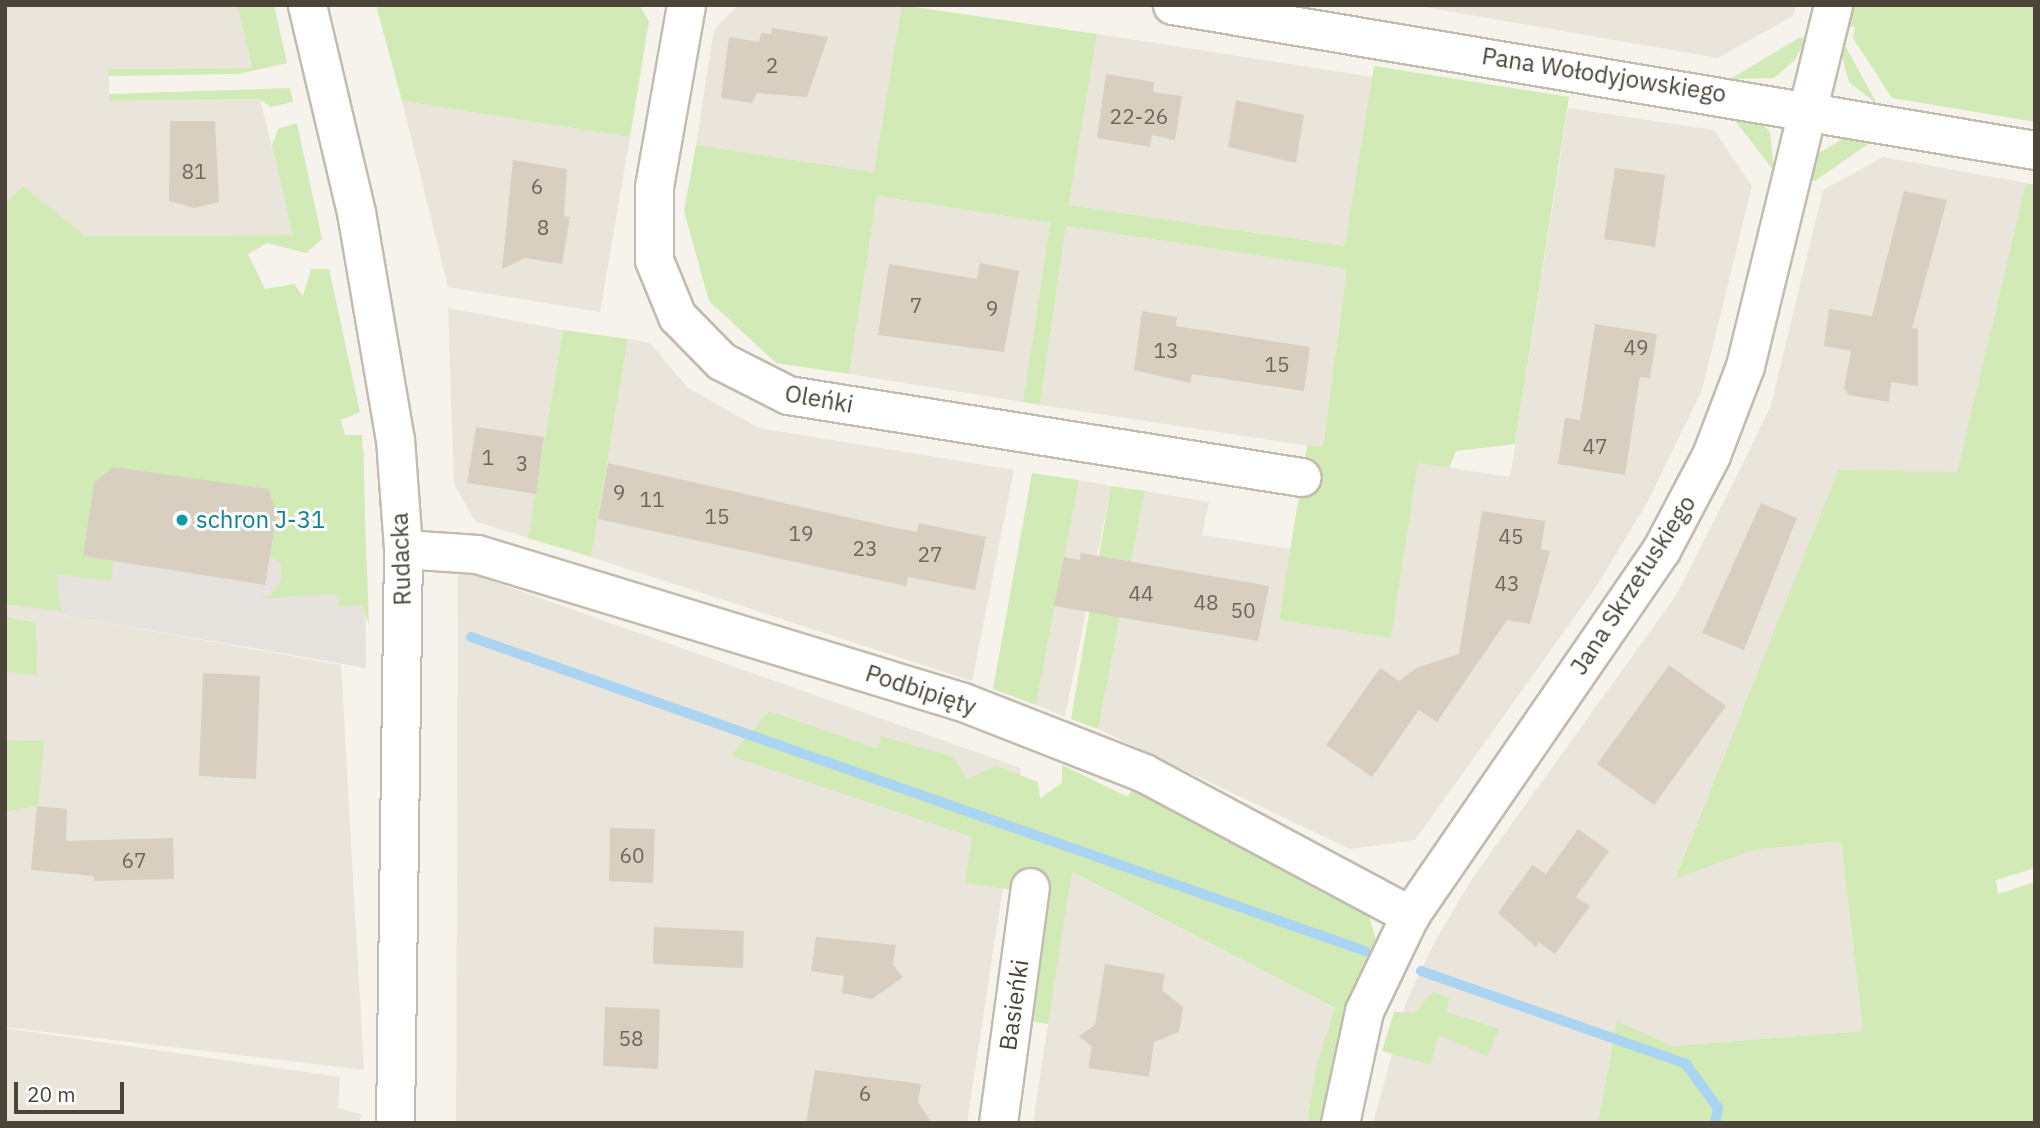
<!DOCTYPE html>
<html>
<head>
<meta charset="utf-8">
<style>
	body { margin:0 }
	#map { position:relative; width:2040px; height:1128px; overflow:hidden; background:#f6f3ec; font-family:"IBM Plex Sans",sans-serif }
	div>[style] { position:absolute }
	.residential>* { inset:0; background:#eae5da }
	.industrial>* { inset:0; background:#e6e2dd }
	.green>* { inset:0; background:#d2eab5 }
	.stream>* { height:10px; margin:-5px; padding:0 5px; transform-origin:5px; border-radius:5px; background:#a9d4f2 }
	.building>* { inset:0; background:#d8cfc1 }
	.roads { filter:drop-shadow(2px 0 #c2bbae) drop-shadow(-2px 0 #c2bbae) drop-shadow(0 2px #c2bbae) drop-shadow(0 -2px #c2bbae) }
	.minor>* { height:37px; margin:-18.5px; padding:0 18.5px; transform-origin:18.5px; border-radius:18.5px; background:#fff }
	.dots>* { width:19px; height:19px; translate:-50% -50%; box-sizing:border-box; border:4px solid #fff; border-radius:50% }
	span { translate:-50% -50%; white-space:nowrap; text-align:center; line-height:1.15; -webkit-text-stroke:6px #fff; paint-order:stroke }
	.number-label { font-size:21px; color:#6e675b }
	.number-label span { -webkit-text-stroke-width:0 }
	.street-label { font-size:24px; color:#4b4439 }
	.culture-label { font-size:24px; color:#0d838f }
	.left { translate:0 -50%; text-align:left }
	.frame { position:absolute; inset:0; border:7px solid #4b4439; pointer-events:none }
	.scale { position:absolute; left:14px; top:1082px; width:110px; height:32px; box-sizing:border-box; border:4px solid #4b4439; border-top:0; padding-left:9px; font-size:21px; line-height:24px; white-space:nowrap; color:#4b4439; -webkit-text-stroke:5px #fff; paint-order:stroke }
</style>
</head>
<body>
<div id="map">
	<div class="residential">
		<div style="clip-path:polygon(5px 5px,237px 5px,252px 68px,109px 69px,109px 101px,260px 99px,294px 235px,84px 236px,23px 186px,5px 203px)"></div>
		<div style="clip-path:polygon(738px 5px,902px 5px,874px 172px,696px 145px,714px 30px)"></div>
		<div style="clip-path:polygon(1413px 5px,1796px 5px,1793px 16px,1718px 58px)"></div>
		<div style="clip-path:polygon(1097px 34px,1373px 77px,1346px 246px,1069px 205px)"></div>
		<div style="clip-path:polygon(402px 101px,630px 137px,600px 312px,448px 287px)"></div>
		<div style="clip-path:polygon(1568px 108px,1714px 130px,1752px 186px,1702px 390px,1648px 501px,1598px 584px,1415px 840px,1350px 849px,1098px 729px,1145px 491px,1209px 502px,1202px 535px,1291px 549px,1279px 620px,1391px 637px,1418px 463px,1510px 477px)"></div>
		<div style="clip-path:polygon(1883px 157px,2026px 183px,1957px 473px,1838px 470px,1675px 878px,1753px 850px,1841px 841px,1863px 1031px,1672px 1046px,1617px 1022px,1598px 1123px,1373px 1123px,1406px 1003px,1434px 943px,1472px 879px,1677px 594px,1749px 451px,1771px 405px,1823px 190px)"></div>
		<div style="clip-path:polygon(877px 196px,1050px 223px,1023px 402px,849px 374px)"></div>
		<div style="clip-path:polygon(1066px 226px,1347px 269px,1323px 448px,1040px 405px)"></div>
		<div style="clip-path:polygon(448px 308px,563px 330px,528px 538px,475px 521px,454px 484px)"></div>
		<div style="clip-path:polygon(628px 339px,650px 343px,688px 388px,759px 428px,1014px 470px,972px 681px,591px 557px)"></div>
		<div style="clip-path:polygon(1079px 480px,1111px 486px,1065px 717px,1036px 705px)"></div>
		<div style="clip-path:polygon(458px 569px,1021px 768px,967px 1123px,456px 1123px)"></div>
		<div style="clip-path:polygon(5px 605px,341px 665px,364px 1070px,5px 1027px)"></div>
		<div style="clip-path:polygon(1071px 872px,1336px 1009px,1315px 1070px,1307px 1123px,1033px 1123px)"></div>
		<div style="clip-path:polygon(5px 1028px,340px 1077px,338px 1108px,361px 1114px,360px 1123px,5px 1123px)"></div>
	</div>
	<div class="industrial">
		<div style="clip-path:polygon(5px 384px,364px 449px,366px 668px,5px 605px)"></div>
	</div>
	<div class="green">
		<div style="clip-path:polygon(237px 5px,274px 5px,287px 63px,238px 74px,109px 76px,108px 69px,252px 68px)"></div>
		<div style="clip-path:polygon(376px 5px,639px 5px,649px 21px,630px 137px,402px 101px)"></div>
		<div style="clip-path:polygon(902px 5px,1097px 34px,1069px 205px,1345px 246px,1374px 66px,1569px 97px,1515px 444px,1456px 451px,1449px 468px,1418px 463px,1391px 638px,1279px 620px,1307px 445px,1323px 447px,1347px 269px,1066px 226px,1040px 405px,1023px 402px,1050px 223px,877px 196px,849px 374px,776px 363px,709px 301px,684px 211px,696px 145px,874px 172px)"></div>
		<div style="clip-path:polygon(1850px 5px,2035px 5px,2035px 122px,1892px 98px,1853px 38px,1855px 27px,1845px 26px)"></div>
		<div style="clip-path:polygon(1799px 38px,1807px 38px,1794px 61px,1774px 78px,1730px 79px)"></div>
		<div style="clip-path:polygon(1839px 46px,1846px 47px,1877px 104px,1849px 82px)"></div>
		<div style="clip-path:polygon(290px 88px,293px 102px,271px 107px,259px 99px,109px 101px,109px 94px)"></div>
		<div style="clip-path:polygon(1732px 117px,1756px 118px,1770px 132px,1774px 171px)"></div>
		<div style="clip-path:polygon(297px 123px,322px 239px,306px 253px,267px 243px,248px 254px,265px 289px,294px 284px,303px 296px,311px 269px,329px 269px,360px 412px,341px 420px,345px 435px,362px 435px,369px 625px,362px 605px,343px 607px,337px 605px,342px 598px,333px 594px,259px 599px,271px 595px,281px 580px,281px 563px,270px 556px,277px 513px,94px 483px,83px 556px,114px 561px,111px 581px,56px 574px,61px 611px,5px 604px,5px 203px,23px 186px,85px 236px,293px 235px,272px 146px,278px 129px)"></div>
		<div style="clip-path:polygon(1846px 137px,1872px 137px,1871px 142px,1815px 181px,1807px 179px,1817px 154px)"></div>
		<div style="clip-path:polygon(2026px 183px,2035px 185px,2035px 868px,1996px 880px,1998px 894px,2035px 882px,2035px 1123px,1598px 1123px,1617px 1021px,1672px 1046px,1863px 1031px,1841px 841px,1753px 850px,1675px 879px,1838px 470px,1957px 472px)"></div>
		<div style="clip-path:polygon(563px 330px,628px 339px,591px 557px,528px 538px)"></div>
		<div style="clip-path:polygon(1032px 473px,1079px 480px,1036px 705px,993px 689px)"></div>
		<div style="clip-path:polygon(1111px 486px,1145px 491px,1098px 729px,1071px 719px)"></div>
		<div style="clip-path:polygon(5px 617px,36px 623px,37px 675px,5px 672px)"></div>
		<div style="clip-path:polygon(769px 711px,878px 749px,881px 736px,953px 757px,968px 779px,996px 766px,1038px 782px,1040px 798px,1062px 783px,1062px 765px,1128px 797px,1135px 783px,1368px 912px,1376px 940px,1354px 992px,1326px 1123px,1307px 1123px,1315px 1070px,1335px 1008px,1072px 872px,1048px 1024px,1028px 1021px,1050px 879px,1034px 876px,1019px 891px,965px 883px,972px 837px,731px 756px)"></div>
		<div style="clip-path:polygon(5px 740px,44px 741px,38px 805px,5px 812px)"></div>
		<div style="clip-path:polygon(1433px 992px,1449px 998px,1447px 1012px,1499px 1029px,1487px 1056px,1438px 1035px,1431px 1065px,1382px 1051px,1394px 1012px,1414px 1013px)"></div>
	</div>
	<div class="stream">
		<div style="left:471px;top:637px;width:948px;rotate:19.35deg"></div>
		<div style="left:1421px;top:971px;width:281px;rotate:19.3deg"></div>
		<div style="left:1686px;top:1064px;width:54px;rotate:54deg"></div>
		<div style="left:1718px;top:1108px;width:15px;rotate:101deg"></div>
	</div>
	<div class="building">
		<div style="clip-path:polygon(772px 28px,828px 37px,807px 97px,757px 93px,752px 103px,721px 98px,729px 37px,759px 42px,761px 33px,771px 34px)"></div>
		<div style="clip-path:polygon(1106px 74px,1154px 82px,1153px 92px,1182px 96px,1175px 140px,1152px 135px,1150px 147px,1097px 138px)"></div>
		<div style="clip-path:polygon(1236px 100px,1304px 115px,1296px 163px,1228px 147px)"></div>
		<div style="clip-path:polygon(170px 121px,215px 121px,219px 202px,195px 208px,169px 201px)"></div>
		<div style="clip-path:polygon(513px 160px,567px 169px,564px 216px,570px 217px,562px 264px,525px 258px,502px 269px)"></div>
		<div style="clip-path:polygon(1615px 168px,1665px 175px,1655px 247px,1604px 239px)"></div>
		<div style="clip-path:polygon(1904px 191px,1947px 200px,1912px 328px,1918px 329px,1918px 386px,1891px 382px,1889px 402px,1849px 395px,1844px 388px,1851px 351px,1824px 346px,1829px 309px,1872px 316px)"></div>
		<div style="clip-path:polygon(980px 263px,1019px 271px,1004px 352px,878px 335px,889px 264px,977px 279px)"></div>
		<div style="clip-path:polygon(1142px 311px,1177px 317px,1176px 326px,1310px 347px,1304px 391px,1192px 374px,1190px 383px,1134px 370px)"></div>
		<div style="clip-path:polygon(1595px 324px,1657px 334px,1650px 378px,1640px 377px,1625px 475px,1558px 464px,1565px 418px,1580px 420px)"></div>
		<div style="clip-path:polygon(476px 427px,544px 437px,536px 494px,467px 483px)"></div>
		<div style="clip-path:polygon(608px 463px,886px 526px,917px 532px,919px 523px,986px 537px,975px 590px,908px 577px,906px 586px,598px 519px)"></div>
		<div style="clip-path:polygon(113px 467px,268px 489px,277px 513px,265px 585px,83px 556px,94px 483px)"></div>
		<div style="clip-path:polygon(1761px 503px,1797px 518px,1744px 650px,1702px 633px)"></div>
		<div style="clip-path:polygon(1482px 511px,1545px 521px,1541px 550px,1550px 551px,1530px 624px,1507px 620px,1437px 722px,1419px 710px,1372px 777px,1326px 745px,1380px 668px,1399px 681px,1416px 668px,1459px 654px)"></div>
		<div style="clip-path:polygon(1081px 553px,1269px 586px,1258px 641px,1054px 606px,1064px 557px,1080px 560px)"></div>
		<div style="clip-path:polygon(1669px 665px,1726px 706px,1654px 805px,1597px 764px)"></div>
		<div style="clip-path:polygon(203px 673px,260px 676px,256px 779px,199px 776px)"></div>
		<div style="clip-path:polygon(37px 806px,67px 809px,66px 841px,173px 838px,174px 879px,94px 881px,94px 876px,31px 870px)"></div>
		<div style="clip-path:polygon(610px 828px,655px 829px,653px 883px,609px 881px)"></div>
		<div style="clip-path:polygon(1578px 829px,1609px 851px,1576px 897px,1590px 906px,1555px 954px,1539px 942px,1536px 947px,1498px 913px,1532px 865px,1546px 874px)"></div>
		<div style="clip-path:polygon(654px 927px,744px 931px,743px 968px,653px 964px)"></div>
		<div style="clip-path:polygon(816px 937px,896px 945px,893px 965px,903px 977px,872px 999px,842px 993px,844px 976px,811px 971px)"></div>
		<div style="clip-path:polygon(1105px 964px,1165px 974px,1162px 990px,1183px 1007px,1179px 1032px,1154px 1042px,1149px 1077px,1088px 1068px,1092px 1047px,1079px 1036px,1095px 1025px)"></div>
		<div style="clip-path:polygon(605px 1007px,660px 1009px,658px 1069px,603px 1066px)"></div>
		<div style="clip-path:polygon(815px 1070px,921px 1084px,918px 1102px,932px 1123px,806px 1123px)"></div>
	</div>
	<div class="roads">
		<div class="minor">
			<div style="left:307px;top:5px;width:213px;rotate:76.7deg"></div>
			<div style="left:356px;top:212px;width:230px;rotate:80.3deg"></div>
			<div style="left:395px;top:439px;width:110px;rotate:85.8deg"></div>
			<div style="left:403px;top:549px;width:574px;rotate:90.8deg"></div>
			<div style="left:686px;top:5px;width:185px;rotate:100deg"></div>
			<div style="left:654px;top:187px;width:73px;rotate:90deg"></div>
			<div style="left:654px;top:260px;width:61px;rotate:67.7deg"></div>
			<div style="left:677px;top:316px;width:63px;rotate:45.6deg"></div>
			<div style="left:721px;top:361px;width:75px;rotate:26.9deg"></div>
			<div style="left:788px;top:395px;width:520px;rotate:9.08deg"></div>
			<div style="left:1172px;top:5px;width:875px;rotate:9.54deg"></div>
			<div style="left:403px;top:549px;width:74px;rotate:3.9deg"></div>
			<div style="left:477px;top:554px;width:508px;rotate:16.94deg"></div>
			<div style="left:963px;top:702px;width:194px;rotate:21.4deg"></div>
			<div style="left:1144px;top:773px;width:302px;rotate:28.1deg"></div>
			<div style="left:998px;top:1123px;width:238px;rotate:-82.3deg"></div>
			<div style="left:1340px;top:1123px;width:115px;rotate:-77.9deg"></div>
			<div style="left:1364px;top:1011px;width:106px;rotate:-64.4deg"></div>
			<div style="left:1410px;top:915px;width:443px;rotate:-55.5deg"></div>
			<div style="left:1661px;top:550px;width:107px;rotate:-62.2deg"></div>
			<div style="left:1711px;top:455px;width:95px;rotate:-69.1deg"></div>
			<div style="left:1745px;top:366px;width:372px;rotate:-76.3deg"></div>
		</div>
	</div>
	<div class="dots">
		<div style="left:182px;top:520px;background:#0f9aa8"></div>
	</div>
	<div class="number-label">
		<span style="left:772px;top:65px">2</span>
		<span style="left:1139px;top:116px">22-26</span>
		<span style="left:194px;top:171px">81</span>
		<span style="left:537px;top:186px">6</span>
		<span style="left:543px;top:227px">8</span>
		<span style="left:916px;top:305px">7</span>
		<span style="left:992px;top:308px">9</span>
		<span style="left:1636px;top:347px">49</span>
		<span style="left:1166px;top:350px">13</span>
		<span style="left:1277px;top:364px">15</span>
		<span style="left:1595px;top:446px">47</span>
		<span style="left:488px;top:457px">1</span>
		<span style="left:522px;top:463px">3</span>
		<span style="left:619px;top:492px">9</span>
		<span style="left:652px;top:499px">11</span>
		<span style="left:717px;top:516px">15</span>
		<span style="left:801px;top:533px">19</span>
		<span style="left:1511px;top:536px">45</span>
		<span style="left:865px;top:548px">23</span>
		<span style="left:930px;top:554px">27</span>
		<span style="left:1507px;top:583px">43</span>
		<span style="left:1141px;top:593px">44</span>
		<span style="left:1206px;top:602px">48</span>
		<span style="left:1243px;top:610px">50</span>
		<span style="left:632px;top:855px">60</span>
		<span style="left:134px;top:860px">67</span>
		<span style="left:631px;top:1038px">58</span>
		<span style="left:865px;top:1093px">6</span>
	</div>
	<div class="street-label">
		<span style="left:1604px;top:75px;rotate:9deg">Pana Wołodyjowskiego</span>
		<span style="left:819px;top:399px;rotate:10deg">Oleńki</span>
		<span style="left:401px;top:559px;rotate:-92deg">Rudacka</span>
		<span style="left:1633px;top:585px;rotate:-57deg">Jana Skrzetuskiego</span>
		<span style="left:921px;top:690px;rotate:18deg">Podbipięty</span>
		<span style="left:1014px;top:1005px;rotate:-82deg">Basieńki</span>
	</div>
	<div class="culture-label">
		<span class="left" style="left:196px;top:520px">schron J-31</span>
	</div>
	<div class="frame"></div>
	<div class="scale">20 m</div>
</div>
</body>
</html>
